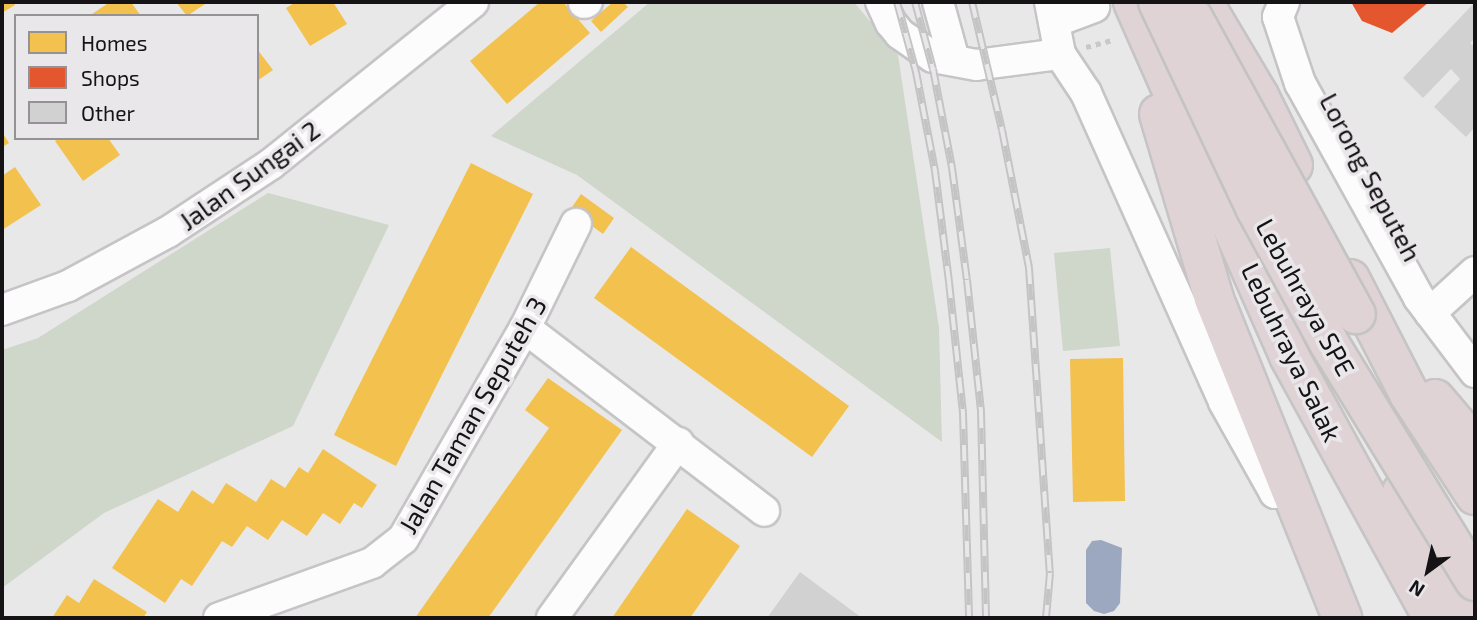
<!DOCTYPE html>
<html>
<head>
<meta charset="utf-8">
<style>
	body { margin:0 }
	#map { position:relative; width:1477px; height:620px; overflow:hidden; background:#e9e8e9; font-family:"Exo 2",sans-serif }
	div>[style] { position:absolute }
	.green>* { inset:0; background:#cfd6ca }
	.water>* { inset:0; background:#9ba8bf }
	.homes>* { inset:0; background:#f2c14e }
	.shops>* { inset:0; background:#e4572e }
	.building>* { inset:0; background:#d2d1d1 }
	.path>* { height:4.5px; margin-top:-2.25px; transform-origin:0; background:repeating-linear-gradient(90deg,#c9c8c9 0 5px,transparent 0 10px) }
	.roads { filter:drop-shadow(2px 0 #c6c4c6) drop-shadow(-2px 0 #c6c4c6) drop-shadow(0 2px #c6c4c6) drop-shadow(0 -2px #c6c4c6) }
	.minor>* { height:30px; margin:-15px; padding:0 15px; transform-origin:15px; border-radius:15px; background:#fcfcfc }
	.highway>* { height:38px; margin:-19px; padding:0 19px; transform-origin:19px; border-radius:19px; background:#e0d3d5 }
	.rail>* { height:8px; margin-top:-4px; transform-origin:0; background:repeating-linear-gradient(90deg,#eae7ea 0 16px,#c5c4c5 0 32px); box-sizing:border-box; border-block:2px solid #c5c4c5 }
	.bridges { filter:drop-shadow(2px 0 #c4c3c4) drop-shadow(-2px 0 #c4c3c4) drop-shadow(0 2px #c4c3c4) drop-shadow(0 -2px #c4c3c4) }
	.highway-bridge>* { height:38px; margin:-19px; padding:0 19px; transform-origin:19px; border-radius:19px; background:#e0d3d5 }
	span { translate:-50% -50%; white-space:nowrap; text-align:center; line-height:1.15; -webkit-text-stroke:7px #eae7ea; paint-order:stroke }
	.street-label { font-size:26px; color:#151315 }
	.frame { position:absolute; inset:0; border:4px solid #151315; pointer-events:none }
	.legend { position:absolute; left:14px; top:14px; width:245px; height:126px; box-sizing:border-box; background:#eae7ea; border:2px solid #959295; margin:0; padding:9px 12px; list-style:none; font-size:21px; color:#151315 }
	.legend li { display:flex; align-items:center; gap:14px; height:35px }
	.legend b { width:35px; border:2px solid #959295 }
	.north { position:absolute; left:1393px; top:536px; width:70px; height:70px; -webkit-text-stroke:5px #eae7ea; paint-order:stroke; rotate:213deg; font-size:19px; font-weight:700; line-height:28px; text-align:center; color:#151315 }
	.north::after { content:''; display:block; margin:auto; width:24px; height:32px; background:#151315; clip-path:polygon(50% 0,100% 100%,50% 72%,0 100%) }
</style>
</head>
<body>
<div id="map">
	<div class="green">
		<div style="clip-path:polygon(650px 2px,854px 2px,898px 55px,939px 328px,942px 442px,577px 175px,491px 136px)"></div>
		<div style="clip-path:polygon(268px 193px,389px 225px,293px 426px,104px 513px,2px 588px,2px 350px,38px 338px)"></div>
		<div style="clip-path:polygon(1110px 248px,1120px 346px,1063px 351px,1054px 253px)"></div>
	</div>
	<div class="water">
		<div style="clip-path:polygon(1101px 540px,1122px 548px,1120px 603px,1114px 611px,1104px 614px,1094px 611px,1086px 603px,1086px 550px,1092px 541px)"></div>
	</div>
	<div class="homes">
		<div style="clip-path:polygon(2px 2px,13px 2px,15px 5px,2px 13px)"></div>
		<div style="clip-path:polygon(110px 2px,131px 2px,141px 16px,89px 16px)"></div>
		<div style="clip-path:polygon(176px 2px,208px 2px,187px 16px)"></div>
		<div style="clip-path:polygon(296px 2px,333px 2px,347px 24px,310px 46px,286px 8px)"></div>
		<div style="clip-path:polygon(540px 2px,563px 2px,590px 33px,507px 104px,470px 61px)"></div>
		<div style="clip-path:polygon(613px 2px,623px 2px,628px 7px,601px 32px,591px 21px)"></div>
		<div style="clip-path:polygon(257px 49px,273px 70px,257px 81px)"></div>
		<div style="clip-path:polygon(2px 132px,9px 143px,2px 147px)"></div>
		<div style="clip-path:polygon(60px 138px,108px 138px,120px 155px,83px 181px,55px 141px)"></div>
		<div style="clip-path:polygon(471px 163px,533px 194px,396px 466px,334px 435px)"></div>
		<div style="clip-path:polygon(15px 167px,41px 205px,2px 230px,2px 176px)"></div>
		<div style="clip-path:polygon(581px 194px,614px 218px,603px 234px,570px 210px)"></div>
		<div style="clip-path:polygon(631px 247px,849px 406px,812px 457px,594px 298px)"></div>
		<div style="clip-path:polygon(1123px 358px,1125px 501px,1073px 502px,1070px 359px)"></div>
		<div style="clip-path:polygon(548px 378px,622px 430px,488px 618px,415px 618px,549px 428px,525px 410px)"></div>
		<div style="clip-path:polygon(323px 449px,377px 485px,362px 508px,354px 503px,340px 524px,323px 513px,307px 536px,282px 520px,268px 540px,247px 526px,232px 547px,222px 541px,192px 586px,181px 579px,165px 603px,112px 568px,158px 499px,178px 512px,192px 490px,213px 504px,226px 483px,256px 502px,271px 479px,285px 488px,299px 467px,308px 473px)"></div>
		<div style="clip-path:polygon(687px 509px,740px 546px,690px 618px,612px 618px)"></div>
		<div style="clip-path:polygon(94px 579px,147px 612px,143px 618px,52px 618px,67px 595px,79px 603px)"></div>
	</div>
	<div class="shops">
		<div style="clip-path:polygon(1351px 2px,1429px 2px,1392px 33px,1362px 21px)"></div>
	</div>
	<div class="building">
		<div style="clip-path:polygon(1475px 2px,1475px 38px,1470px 43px,1475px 47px,1475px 127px,1466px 137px,1434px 107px,1460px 79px,1451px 69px,1423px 98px,1403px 78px)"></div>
		<div style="clip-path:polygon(800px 572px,862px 618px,767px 618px)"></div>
	</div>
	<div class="path">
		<div style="left:1086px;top:47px;width:27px;rotate:-15deg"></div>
	</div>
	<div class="roads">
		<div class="minor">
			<div style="left:881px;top:2px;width:23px;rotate:65deg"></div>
			<div style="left:891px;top:23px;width:14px;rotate:51deg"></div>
			<div style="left:900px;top:34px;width:40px;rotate:34.9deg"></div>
			<div style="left:933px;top:57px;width:44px;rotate:10.5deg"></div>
			<div style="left:976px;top:65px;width:85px;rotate:-7.5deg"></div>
			<div style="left:938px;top:2px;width:60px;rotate:74.6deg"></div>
			<div style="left:1050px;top:2px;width:53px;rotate:79.1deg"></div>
			<div style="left:1060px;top:54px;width:47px;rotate:56.3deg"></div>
			<div style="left:1086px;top:93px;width:338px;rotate:65.9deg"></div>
			<div style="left:1224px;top:402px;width:104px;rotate:60.7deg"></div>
			<div style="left:1275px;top:493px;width:11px;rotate:-38deg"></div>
			<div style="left:1284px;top:2px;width:16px;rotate:112deg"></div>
			<div style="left:1278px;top:17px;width:70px;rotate:71.6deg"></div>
			<div style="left:1300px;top:83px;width:246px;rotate:61deg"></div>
			<div style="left:1419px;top:298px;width:93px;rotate:52.9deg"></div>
			<div style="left:584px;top:3px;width:3px;rotate:-18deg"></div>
			<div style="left:1054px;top:22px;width:43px;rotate:-20.6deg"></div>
			<div style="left:2px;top:310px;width:70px;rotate:-20deg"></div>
			<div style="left:68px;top:286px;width:114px;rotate:-28.4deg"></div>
			<div style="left:168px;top:232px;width:123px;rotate:-33.4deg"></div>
			<div style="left:271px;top:164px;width:259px;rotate:-38.7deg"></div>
			<div style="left:1430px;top:313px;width:61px;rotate:-42.3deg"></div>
			<div style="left:525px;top:328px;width:301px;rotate:37.4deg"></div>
			<div style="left:219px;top:618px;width:163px;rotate:-19.8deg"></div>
			<div style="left:372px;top:563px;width:39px;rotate:-38deg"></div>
			<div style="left:403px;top:539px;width:244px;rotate:-60deg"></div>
			<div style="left:525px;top:328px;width:116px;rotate:-63.9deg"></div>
			<div style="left:552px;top:618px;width:216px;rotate:-54.2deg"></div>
		</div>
		<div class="highway">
			<div style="left:1133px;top:2px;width:387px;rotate:66.2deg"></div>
			<div style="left:1289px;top:356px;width:299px;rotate:61.2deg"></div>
			<div style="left:1203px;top:2px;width:109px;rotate:59.2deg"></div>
			<div style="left:1259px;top:96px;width:77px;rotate:63.8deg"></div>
			<div style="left:1159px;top:114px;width:193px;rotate:73.4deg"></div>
			<div style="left:1214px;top:299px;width:344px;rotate:68.1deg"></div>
			<div style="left:1350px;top:279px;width:129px;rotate:62.8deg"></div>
			<div style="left:1409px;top:394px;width:121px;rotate:56.8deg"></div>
			<div style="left:1435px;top:399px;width:45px;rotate:49.5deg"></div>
			<div style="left:1464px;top:433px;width:14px;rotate:36deg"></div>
			<div style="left:1402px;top:492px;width:142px;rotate:62.7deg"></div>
		</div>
	</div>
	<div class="rail">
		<div style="left:897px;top:2px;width:73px;rotate:74.8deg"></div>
		<div style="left:916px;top:72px;width:101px;rotate:79.1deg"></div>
		<div style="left:935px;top:171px;width:112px;rotate:82.8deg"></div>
		<div style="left:949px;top:282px;width:132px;rotate:83.9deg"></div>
		<div style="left:963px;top:413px;width:205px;rotate:88.3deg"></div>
		<div style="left:915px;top:2px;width:69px;rotate:75deg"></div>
		<div style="left:933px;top:69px;width:101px;rotate:79.1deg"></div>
		<div style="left:952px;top:168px;width:113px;rotate:82.4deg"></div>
		<div style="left:967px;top:280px;width:133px;rotate:83.9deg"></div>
		<div style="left:981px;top:412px;width:206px;rotate:88.6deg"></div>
		<div style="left:972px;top:2px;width:131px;rotate:76.8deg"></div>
		<div style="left:1002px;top:130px;width:141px;rotate:78.9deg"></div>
		<div style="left:1029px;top:268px;width:306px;rotate:86.1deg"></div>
		<div style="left:1050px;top:573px;width:45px;rotate:95.1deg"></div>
	</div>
	<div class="bridges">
		<div class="highway-bridge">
			<div style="left:1158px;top:2px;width:229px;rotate:64.7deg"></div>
			<div style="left:1256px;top:209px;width:153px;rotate:61.4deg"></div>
			<div style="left:1329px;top:343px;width:279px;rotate:58.5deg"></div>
			<div style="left:1193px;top:18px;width:338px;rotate:61.2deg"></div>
		</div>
	</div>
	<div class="street-label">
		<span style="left:249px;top:175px;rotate:-36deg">Jalan Sungai 2</span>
		<span style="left:1371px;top:177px;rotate:62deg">Lorong Seputeh</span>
		<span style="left:1306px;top:297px;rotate:61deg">Lebuhraya SPE</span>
		<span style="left:1292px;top:352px;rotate:64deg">Lebuhraya Salak</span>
		<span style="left:472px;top:415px;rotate:-60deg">Jalan Taman Seputeh 3</span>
	</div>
	<div class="frame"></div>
	<ul class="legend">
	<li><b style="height:19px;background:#f2c14e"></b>Homes</li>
	<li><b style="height:19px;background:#e4572e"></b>Shops</li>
	<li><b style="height:19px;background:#d2d1d1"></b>Other</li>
	</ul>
	<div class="north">N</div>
</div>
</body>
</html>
